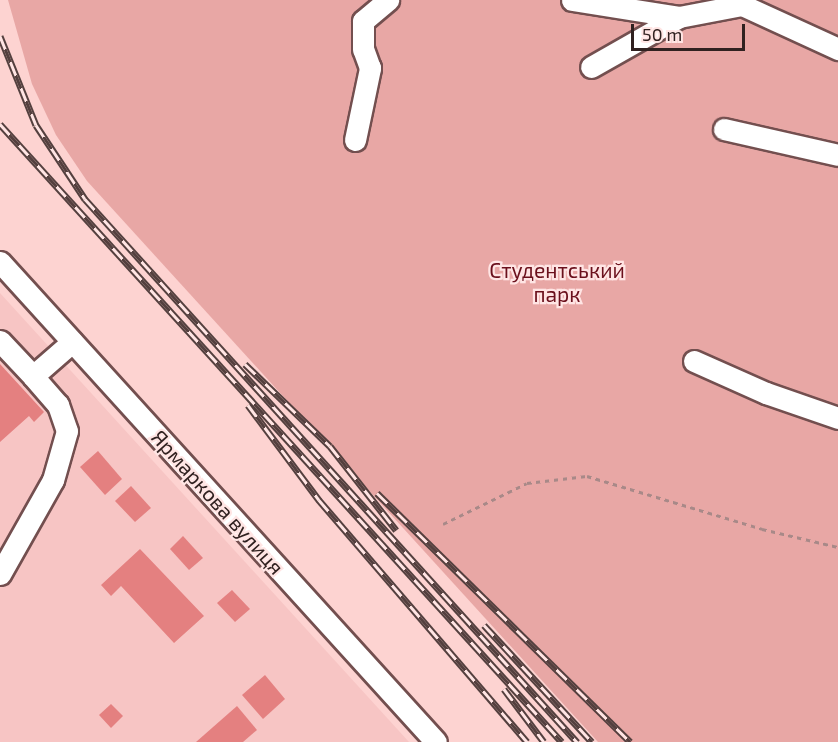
<!DOCTYPE html>
<html>
<head>
<meta charset="utf-8">
<style>
	body { margin:0 }
	#map { position:relative; width:838px; height:742px; overflow:hidden; background:#fdd3d1; font-family:"Exo 2",sans-serif }
	div>[style] { position:absolute }
	.built>* { inset:0; background:#f7c5c4 }
	.green>* { inset:0; background:#e8a7a5 }
	.building>* { inset:0; background:#e48080 }
	.path>* { height:3px; margin-top:-1.5px; transform-origin:0; background:repeating-linear-gradient(90deg,#a88988 0 4.5px,transparent 0 9px) }
	.roads { filter:drop-shadow(2px 0 #734f4f) drop-shadow(-2px 0 #734f4f) drop-shadow(0 2px #734f4f) drop-shadow(0 -2px #734f4f) }
	.minor>* { height:21px; margin:-10.5px; padding:0 10.5px; transform-origin:10.5px; border-radius:10.5px; background:#fff }
	.rail>* { height:7px; margin-top:-3.5px; transform-origin:0; background:repeating-linear-gradient(90deg,#ffe5e4 0 14px,#54403f 0 28px); box-sizing:border-box; border-block:2px solid #54403f }
	span { translate:-50% -50%; white-space:nowrap; text-align:center; line-height:1.15; -webkit-text-stroke:4.5px #ffe5e4; paint-order:stroke }
	.park-label { font-size:21px; color:#6b101c }
	.street-label { font-size:21px; color:#302120 }
	.scale { position:absolute; left:631px; top:24px; width:114px; height:27px; box-sizing:border-box; border:3px solid #302120; border-top:0; padding-left:8px; font-size:18px; line-height:21px; white-space:nowrap; color:#302120; -webkit-text-stroke:4px #ffe5e4; paint-order:stroke }
</style>
</head>
<body>
<div id="map">
	<div class="built">
		<div style="clip-path:polygon(0 293px,409px 742px,0 742px)"></div>
	</div>
	<div class="green">
		<div style="clip-path:polygon(8px 0,838px 0,838px 742px,598px 742px,87px 181px,56px 135px,32px 84px)"></div>
	</div>
	<div class="building">
		<div style="clip-path:polygon(0 364px,44px 412px,34px 422px,29px 416px,0 442px)"></div>
		<div style="clip-path:polygon(98px 451px,122px 479px,105px 495px,80px 467px)"></div>
		<div style="clip-path:polygon(131px 486px,151px 508px,135px 522px,115px 501px)"></div>
		<div style="clip-path:polygon(183px 536px,203px 558px,189px 570px,170px 549px)"></div>
		<div style="clip-path:polygon(140px 549px,204px 616px,174px 643px,121px 586px,111px 596px,101px 585px)"></div>
		<div style="clip-path:polygon(232px 590px,250px 609px,235px 622px,217px 603px)"></div>
		<div style="clip-path:polygon(265px 675px,285px 699px,263px 719px,242px 695px)"></div>
		<div style="clip-path:polygon(111px 704px,123px 716px,111px 728px,99px 715px)"></div>
		<div style="clip-path:polygon(237px 706px,257px 730px,243px 742px,196px 742px)"></div>
	</div>
	<div class="path">
		<div style="left:443px;top:524px;width:93px;rotate:-26deg"></div>
		<div style="left:527px;top:483px;width:60px;rotate:-6.7deg"></div>
		<div style="left:587px;top:476px;width:183px;rotate:16.8deg"></div>
		<div style="left:762px;top:529px;width:78px;rotate:13.3deg"></div>
	</div>
	<div class="roads">
		<div class="minor">
			<div style="left:572px;top:0;width:108px;rotate:9deg"></div>
			<div style="left:679px;top:17px;width:101px;rotate:150.4deg"></div>
			<div style="left:742px;top:5px;width:106px;rotate:24.6deg"></div>
			<div style="left:679px;top:17px;width:64px;rotate:-10.8deg"></div>
			<div style="left:742px;top:5px;width:6px;rotate:-129deg"></div>
			<div style="left:724px;top:129px;width:117px;rotate:12.8deg"></div>
			<div style="left:355px;top:140px;width:74px;rotate:-78.2deg"></div>
			<div style="left:370px;top:68px;width:20px;rotate:-110deg"></div>
			<div style="left:363px;top:49px;width:28px;rotate:-90deg"></div>
			<div style="left:363px;top:21px;width:33px;rotate:-40deg"></div>
			<div style="left:0;top:262px;width:648px;rotate:47.75deg"></div>
			<div style="left:0;top:341px;width:48px;rotate:46.7deg"></div>
			<div style="left:694px;top:361px;width:79px;rotate:24deg"></div>
			<div style="left:766px;top:393px;width:76px;rotate:19.1deg"></div>
			<div style="left:0;top:574px;width:108px;rotate:-60.6deg"></div>
			<div style="left:53px;top:480px;width:51px;rotate:-74.1deg"></div>
			<div style="left:67px;top:431px;width:28px;rotate:-109deg"></div>
			<div style="left:58px;top:405px;width:38px;rotate:-131deg"></div>
			<div style="left:33px;top:376px;width:52px;rotate:-41.1deg"></div>
		</div>
	</div>
	<div class="rail">
		<div style="left:0;top:36px;width:96px;rotate:68deg"></div>
		<div style="left:36px;top:125px;width:89px;rotate:56.5deg"></div>
		<div style="left:85px;top:199px;width:733px;rotate:47.82deg"></div>
		<div style="left:0;top:124px;width:835px;rotate:47.72deg"></div>
		<div style="left:245px;top:364px;width:118px;rotate:44deg"></div>
		<div style="left:330px;top:446px;width:107px;rotate:51.8deg"></div>
		<div style="left:248px;top:405px;width:119px;rotate:53.2deg"></div>
		<div style="left:319px;top:500px;width:319px;rotate:49.3deg"></div>
		<div style="left:377px;top:493px;width:355px;rotate:44.5deg"></div>
		<div style="left:484px;top:625px;width:159px;rotate:47.3deg"></div>
		<div style="left:504px;top:689px;width:66px;rotate:53deg"></div>
	</div>
	<div class="park-label">
		<span style="left:557px;top:282px">Студентський<br>парк</span>
	</div>
	<div class="street-label">
		<span style="left:218px;top:502px;rotate:48deg">Ярмаркова вулиця</span>
	</div>
	<div class="scale">50 m</div>
</div>
</body>
</html>
